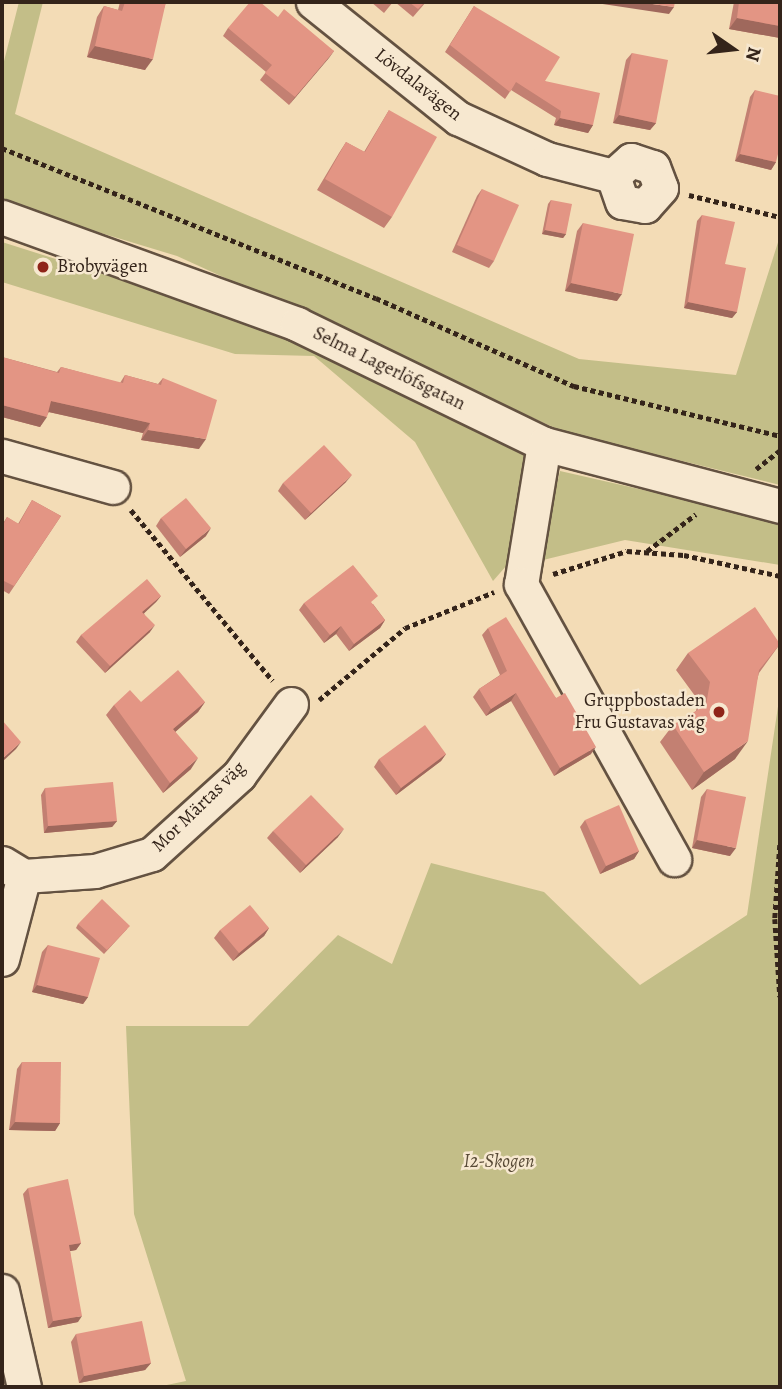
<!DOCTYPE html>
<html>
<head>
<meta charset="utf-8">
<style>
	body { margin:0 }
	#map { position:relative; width:782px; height:1389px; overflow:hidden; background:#f3dcb6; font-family:Alegreya,serif }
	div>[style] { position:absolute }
	.green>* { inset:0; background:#c3be88 }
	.path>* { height:4.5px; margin-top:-2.25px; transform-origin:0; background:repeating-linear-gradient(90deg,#34241a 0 5px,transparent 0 8.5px) }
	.roads { filter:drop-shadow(2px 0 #645241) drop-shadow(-2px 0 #645241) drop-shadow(0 2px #645241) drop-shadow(0 -2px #645241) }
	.street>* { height:33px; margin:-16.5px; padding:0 16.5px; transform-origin:16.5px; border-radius:16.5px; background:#f7e8d0 }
	.wall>* { inset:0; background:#c38072 }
	.shaded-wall>* { inset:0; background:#9f685c }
	.building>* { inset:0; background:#e39584 }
	.dots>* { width:19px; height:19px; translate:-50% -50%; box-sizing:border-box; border:4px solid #f7e8d0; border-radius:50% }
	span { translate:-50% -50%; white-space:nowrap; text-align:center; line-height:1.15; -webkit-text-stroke:5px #f7e8d0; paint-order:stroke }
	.street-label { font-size:19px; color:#34241a }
	.poi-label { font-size:19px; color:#34241a }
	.left { translate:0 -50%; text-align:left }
	.right { translate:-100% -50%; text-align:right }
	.park-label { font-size:19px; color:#584a36; font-style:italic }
	.frame { position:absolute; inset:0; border:4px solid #34241a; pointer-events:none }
	.north { position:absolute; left:698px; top:14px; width:70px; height:70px; -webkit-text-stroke:5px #f7e8d0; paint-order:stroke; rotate:104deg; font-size:19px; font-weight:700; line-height:28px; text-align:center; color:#34241a }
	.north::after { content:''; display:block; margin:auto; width:24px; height:32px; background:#34241a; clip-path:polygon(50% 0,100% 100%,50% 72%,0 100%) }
</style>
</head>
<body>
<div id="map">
	<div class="green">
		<div style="clip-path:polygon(19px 2px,43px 2px,15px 114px,579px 359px,736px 375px,780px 236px,780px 485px,564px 432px,177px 256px,2px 203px,2px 69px)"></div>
		<div style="clip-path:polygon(2px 242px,330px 346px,527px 457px,507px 565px,493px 581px,415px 442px,314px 356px,235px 354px,2px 282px)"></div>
		<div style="clip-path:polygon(560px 471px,780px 521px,780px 565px,625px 540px,539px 561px)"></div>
		<div style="clip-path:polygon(780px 693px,780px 1387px,157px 1387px,186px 1381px,134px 1214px,126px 1026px,248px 1026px,338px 935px,392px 964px,431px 863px,544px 892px,640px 985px,747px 915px)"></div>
	</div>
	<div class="path">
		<div style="left:2px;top:148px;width:403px;rotate:21.9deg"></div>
		<div style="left:376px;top:298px;width:217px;rotate:24deg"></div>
		<div style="left:574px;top:386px;width:212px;rotate:13.6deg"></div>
		<div style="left:689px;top:195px;width:94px;rotate:13.6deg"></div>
		<div style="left:756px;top:469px;width:31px;rotate:-38deg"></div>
		<div style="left:131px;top:510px;width:222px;rotate:50.3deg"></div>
		<div style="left:647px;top:551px;width:61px;rotate:-37.1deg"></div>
		<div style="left:553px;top:574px;width:77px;rotate:-17.3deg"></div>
		<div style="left:627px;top:551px;width:57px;rotate:4deg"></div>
		<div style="left:684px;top:555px;width:98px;rotate:12.3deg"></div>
		<div style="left:319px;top:700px;width:112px;rotate:-39.9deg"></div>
		<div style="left:405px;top:628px;width:96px;rotate:-22deg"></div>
		<div style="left:780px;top:845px;width:74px;rotate:93.9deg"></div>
		<div style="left:775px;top:919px;width:78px;rotate:86.3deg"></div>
	</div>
	<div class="roads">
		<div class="street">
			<div style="left:313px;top:2px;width:186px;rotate:38.7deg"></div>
			<div style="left:458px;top:118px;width:98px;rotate:24.7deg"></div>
			<div style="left:547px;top:159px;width:68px;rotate:14.4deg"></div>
			<div style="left:631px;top:160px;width:23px;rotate:18deg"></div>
			<div style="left:653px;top:167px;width:22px;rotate:69deg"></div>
			<div style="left:661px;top:188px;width:24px;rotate:132deg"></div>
			<div style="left:645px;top:206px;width:23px;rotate:-170deg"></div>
			<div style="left:622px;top:202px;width:28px;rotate:-109deg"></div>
			<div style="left:613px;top:176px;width:24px;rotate:-42deg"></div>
			<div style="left:2px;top:217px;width:314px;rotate:19.9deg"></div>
			<div style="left:297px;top:324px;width:275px;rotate:25.9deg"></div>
			<div style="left:544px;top:444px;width:244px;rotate:14.7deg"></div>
			<div style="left:544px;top:444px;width:142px;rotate:99.3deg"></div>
			<div style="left:521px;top:584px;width:315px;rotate:60.9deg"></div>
			<div style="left:2px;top:456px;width:115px;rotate:15.6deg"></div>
			<div style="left:2px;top:863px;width:26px;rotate:31deg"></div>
			<div style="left:24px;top:876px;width:71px;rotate:-4deg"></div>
			<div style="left:95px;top:871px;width:59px;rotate:-16.6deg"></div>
			<div style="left:152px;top:854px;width:118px;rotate:-42.2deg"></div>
			<div style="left:239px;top:775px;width:88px;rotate:-53.8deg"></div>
			<div style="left:2px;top:959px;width:86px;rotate:-75.2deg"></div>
			<div style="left:2px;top:1291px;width:98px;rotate:77.1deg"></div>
		</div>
	</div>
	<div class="wall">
		<div style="clip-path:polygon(120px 2px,166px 2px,145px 70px,87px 57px,97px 17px,104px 6px,118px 10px)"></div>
		<div style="clip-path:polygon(371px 2px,393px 2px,384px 13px)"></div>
		<div style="clip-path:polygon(395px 2px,426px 2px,413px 17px)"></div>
		<div style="clip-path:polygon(734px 2px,780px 2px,780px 38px,729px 29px)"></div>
		<div style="clip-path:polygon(474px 6px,545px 81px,593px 125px,588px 133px,554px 125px,556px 118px,511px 90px,505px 99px,445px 52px)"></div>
		<div style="clip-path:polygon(278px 17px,334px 51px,289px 105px,260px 80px,266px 72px,223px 36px,228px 28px)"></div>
		<div style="clip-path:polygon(632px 53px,656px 123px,650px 130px,613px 123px,626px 60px)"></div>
		<div style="clip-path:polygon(755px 90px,776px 162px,771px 170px,735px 161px,750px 97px)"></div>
		<div style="clip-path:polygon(389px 110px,392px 217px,384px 228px,317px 190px,339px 153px,346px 142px,364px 152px)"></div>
		<div style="clip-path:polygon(482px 189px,494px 261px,489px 268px,452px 252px,477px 196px)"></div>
		<div style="clip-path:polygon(551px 200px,566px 234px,563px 238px,542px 234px,548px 204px)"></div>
		<div style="clip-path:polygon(702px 215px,725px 264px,737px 312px,732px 318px,684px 308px,697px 221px)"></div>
		<div style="clip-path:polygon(583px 223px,617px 301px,565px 291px,577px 231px)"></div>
		<div style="clip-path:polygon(2px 357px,57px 372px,61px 367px,120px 383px,125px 375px,158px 384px,163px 378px,199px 449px,141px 440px,143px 433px,49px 412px,40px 427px,2px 417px)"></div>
		<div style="clip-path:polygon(346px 482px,305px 520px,278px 491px,283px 483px)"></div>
		<div style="clip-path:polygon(32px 500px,61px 516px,9px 594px,2px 590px,2px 525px,7px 517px,18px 524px)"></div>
		<div style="clip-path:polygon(161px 518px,206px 536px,180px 557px,156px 526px)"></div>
		<div style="clip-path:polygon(161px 596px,156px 602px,144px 613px,150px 632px,105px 673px,76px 642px,81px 635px)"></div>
		<div style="clip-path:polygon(304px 603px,373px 604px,385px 620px,380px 628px,349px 651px,336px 634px,324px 643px,299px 610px)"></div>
		<div style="clip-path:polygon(488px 628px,556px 698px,591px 754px,554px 776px,511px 701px,486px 716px,473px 697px,479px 689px,500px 675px,482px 635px)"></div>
		<div style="clip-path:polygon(780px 644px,759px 673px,735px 759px,692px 790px,660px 742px,673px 725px,696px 711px,698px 700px,676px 670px,688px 653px)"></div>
		<div style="clip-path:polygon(141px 702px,205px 702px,198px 712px,175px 732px,191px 769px,163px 793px,106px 715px,114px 705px)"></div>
		<div style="clip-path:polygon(446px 754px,441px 761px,396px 795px,374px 767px,379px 759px)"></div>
		<div style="clip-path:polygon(45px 788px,117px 821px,112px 827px,44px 833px,41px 795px)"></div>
		<div style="clip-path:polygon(707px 789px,730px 856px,692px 848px,701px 797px)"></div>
		<div style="clip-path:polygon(585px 820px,639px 851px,634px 859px,600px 874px,580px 827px)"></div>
		<div style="clip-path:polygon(273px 831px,338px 837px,300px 873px,267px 838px)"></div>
		<div style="clip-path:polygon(78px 924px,127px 929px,104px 954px,76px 928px)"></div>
		<div style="clip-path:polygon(269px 928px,264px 936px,233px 961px,214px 938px,220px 930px)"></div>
		<div style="clip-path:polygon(48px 945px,88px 997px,83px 1004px,32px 992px,42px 952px)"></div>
		<div style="clip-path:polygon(22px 1062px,60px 1123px,55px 1131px,9px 1130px,17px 1069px)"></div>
		<div style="clip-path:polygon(28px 1188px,81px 1243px,76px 1250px,70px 1251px,78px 1322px,48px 1328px,23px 1194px)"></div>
		<div style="clip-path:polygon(76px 1334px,151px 1363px,145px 1370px,79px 1383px,71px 1342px)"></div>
	</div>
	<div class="shaded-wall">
		<div style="clip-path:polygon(597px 2px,638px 2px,674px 7px,669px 14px,596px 3px)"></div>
		<div style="clip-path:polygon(677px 2px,690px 2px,688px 4px)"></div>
		<div style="clip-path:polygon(737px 18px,780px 26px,780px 38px,729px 29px)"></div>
		<div style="clip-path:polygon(95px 46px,153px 59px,145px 70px,87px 57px)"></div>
		<div style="clip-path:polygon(334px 51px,329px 58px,289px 105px,295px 97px)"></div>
		<div style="clip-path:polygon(619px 115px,656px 123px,650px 130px,613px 123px)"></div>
		<div style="clip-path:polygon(560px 118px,593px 125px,588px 133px,554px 125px)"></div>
		<div style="clip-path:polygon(740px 154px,776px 162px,771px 170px,735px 161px)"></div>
		<div style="clip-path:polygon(545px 230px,566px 234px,563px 238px,542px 234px)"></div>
		<div style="clip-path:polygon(571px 283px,622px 294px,617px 301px,565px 291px)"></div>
		<div style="clip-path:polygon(688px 302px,737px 312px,732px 318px,684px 308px)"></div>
		<div style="clip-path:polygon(51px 401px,150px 423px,143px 433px,44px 411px)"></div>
		<div style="clip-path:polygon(2px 405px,47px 417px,40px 427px,2px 417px)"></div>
		<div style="clip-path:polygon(148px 430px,206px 439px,199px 449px,141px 440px)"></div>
		<div style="clip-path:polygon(352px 475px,346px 482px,305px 520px,311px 513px)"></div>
		<div style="clip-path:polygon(211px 528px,206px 536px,180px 557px,186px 549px)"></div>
		<div style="clip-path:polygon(161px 596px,156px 602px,138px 619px,142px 612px)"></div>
		<div style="clip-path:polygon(385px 620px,380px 628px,349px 651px,354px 644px)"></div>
		<div style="clip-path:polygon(155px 625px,150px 632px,105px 673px,110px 666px)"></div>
		<div style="clip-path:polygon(341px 626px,336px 634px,324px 643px,330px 635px)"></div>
		<div style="clip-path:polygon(516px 693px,511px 701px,486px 716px,491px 709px)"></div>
		<div style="clip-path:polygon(205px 702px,198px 712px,166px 740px,173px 729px)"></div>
		<div style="clip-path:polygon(748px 741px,735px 759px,692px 790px,704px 772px)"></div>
		<div style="clip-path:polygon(21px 742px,16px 749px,2px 762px,2px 759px)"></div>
		<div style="clip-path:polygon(596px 747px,591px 754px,554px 776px,560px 768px)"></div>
		<div style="clip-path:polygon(446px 754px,441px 761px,396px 795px,401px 788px)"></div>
		<div style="clip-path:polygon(198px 758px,191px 769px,163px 793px,170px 783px)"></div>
		<div style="clip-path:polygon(117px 821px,112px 827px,44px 833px,48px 826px)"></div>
		<div style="clip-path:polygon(344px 829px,338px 837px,300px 873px,306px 865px)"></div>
		<div style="clip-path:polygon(697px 840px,736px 848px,730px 856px,692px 848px)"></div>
		<div style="clip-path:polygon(639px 851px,634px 859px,600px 874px,606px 866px)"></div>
		<div style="clip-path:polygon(269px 928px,264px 936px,233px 961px,239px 953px)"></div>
		<div style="clip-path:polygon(37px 985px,88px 997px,83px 1004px,32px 992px)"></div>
		<div style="clip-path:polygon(15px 1122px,60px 1123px,55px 1131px,9px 1130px)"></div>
		<div style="clip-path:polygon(81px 1243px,76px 1250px,65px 1252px,69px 1245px)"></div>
		<div style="clip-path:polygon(82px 1316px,78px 1322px,48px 1328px,53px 1321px)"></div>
		<div style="clip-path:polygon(151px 1363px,145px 1370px,79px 1383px,84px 1376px)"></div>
	</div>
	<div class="building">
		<div style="clip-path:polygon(125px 2px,166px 2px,153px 59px,95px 46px,104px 6px,122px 11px)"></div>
		<div style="clip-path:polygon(250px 2px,260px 2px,278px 17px,284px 9px,334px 51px,295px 97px,265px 73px,272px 65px,228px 28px)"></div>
		<div style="clip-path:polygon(409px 2px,425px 2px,418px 9px)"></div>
		<div style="clip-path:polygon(638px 2px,675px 2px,674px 7px)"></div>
		<div style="clip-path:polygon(739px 2px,780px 2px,780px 26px,737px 18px)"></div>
		<div style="clip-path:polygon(474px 6px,560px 57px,545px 81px,600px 93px,593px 125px,560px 118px,561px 111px,516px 82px,510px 92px,450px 45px)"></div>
		<div style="clip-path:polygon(632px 53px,668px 60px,656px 123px,619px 115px)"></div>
		<div style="clip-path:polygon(755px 90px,780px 96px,780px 146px,776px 162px,740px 154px)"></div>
		<div style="clip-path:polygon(389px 110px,437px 137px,392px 217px,325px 179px,346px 142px,365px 152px)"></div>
		<div style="clip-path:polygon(482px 189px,519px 205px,494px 261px,457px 245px)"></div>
		<div style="clip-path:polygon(551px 200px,572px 204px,566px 234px,545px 230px)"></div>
		<div style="clip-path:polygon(702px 215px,735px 222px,725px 264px,746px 268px,737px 312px,688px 302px)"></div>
		<div style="clip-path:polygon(583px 223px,634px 234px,622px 294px,571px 283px)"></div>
		<div style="clip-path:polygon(2px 357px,59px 373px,61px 367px,123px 383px,125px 375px,161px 385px,163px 378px,217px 400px,206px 439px,148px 430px,150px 423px,51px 401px,47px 417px,2px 405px)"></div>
		<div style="clip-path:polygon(324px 445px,352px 475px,311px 513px,283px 483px)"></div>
		<div style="clip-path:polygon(186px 498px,211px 528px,186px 549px,161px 518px)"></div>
		<div style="clip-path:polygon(32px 500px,61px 516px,14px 586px,2px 580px,2px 527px,7px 517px,19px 524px)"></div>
		<div style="clip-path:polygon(353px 565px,378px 596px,371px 602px,385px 620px,354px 644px,341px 626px,330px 635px,304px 603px)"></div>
		<div style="clip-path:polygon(147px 579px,161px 596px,142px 612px,155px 625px,110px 666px,81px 635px)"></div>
		<div style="clip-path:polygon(755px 607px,780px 644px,759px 670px,748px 741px,704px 772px,673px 725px,706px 705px,710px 682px,688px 653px)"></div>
		<div style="clip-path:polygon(506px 617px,556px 698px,565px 693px,596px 747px,560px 768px,516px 693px,491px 709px,479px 689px,507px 671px,488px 628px)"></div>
		<div style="clip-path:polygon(178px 670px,205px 702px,173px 729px,198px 758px,170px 783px,114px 705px,130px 690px,141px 702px)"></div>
		<div style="clip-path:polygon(2px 720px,21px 742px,2px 759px)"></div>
		<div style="clip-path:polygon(425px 725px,446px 754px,401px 788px,379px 759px)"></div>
		<div style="clip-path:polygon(113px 782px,117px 821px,48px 826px,45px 788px)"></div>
		<div style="clip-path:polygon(707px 789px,746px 797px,736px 848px,697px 840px)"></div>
		<div style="clip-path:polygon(311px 795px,344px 829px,306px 865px,273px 831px)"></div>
		<div style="clip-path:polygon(619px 805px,639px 851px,606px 866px,585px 820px)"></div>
		<div style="clip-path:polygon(102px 899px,130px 926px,107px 950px,78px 924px)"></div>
		<div style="clip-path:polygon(250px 905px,269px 928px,239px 953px,220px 930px)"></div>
		<div style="clip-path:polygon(48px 945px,100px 958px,88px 997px,37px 985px)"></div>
		<div style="clip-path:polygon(22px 1062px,61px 1062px,60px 1123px,15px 1122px)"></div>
		<div style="clip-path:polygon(68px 1179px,81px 1243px,69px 1245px,82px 1316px,53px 1321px,28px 1188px)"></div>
		<div style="clip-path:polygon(142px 1321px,151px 1363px,84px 1376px,76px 1334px)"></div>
	</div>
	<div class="dots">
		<div style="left:43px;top:267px;background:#8f2418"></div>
		<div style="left:719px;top:712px;background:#8f2418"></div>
	</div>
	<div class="street-label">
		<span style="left:418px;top:85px;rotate:38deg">Lövdalavägen</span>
		<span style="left:389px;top:369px;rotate:26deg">Selma Lagerlöfsgatan</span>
		<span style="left:199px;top:807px;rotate:-44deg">Mor Märtas väg</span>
	</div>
	<div class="poi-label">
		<span class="left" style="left:57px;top:267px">Brobyvägen</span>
		<span class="right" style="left:705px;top:712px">Gruppbostaden<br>Fru Gustavas väg</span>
	</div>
	<div class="park-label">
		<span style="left:499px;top:1162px">I2-Skogen</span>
	</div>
	<div class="frame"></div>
	<div class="north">N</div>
</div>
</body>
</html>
